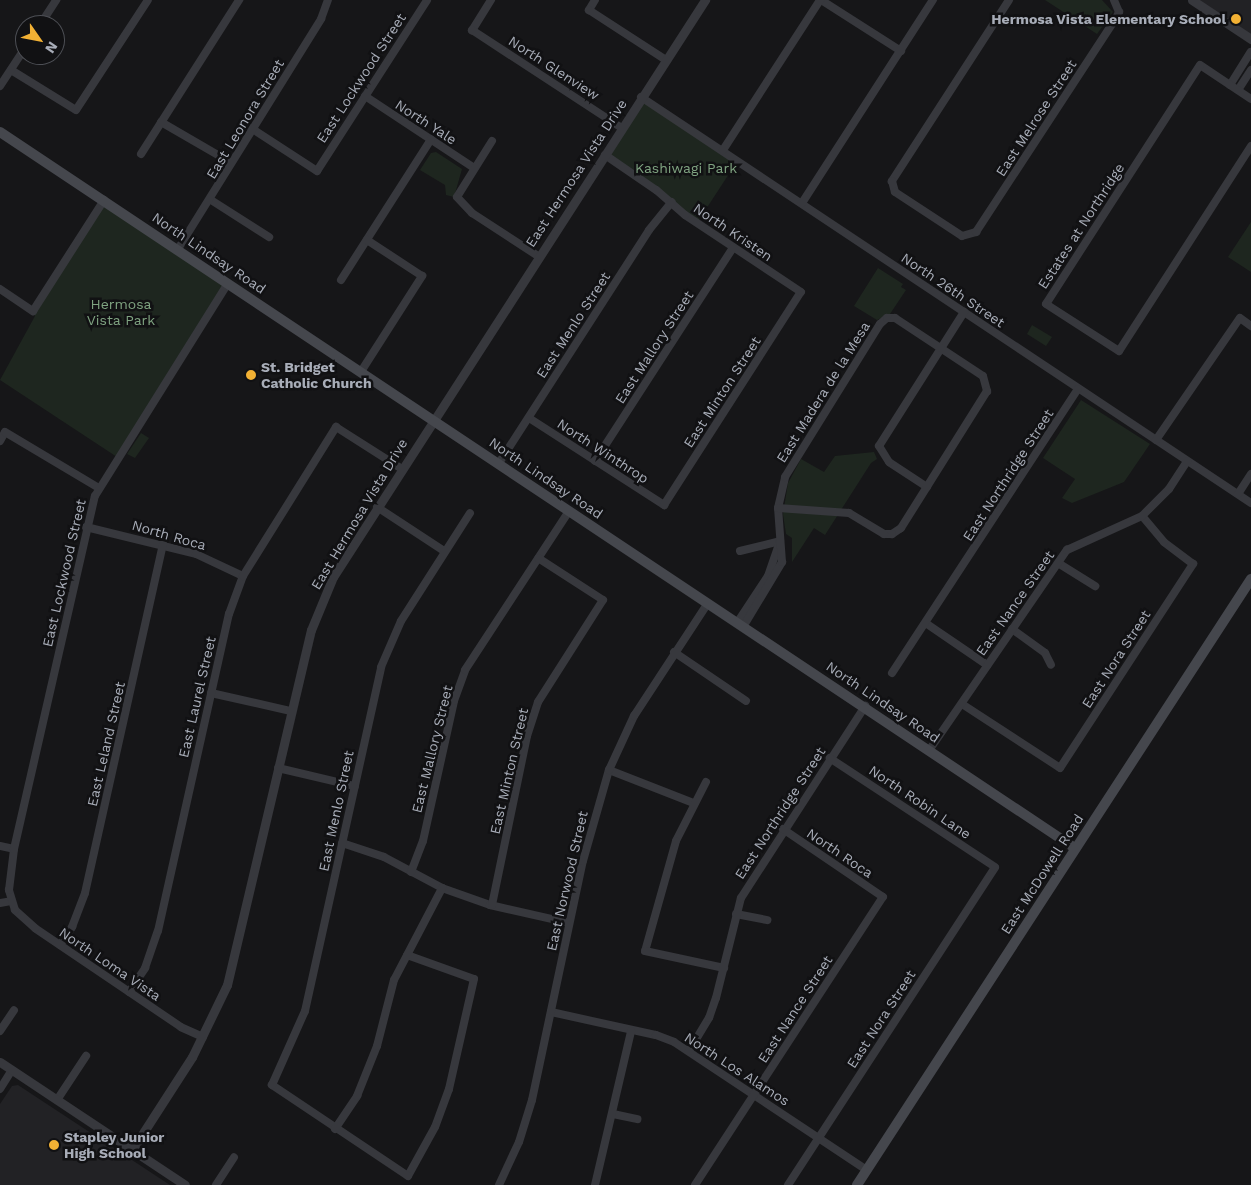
<!DOCTYPE html>
<html>
<head>
<meta charset="utf-8">
<style>
	body { margin:0 }
	#map { position:relative; width:1251px; height:1185px; overflow:hidden; background:#161618; font-family:"Work Sans",sans-serif }
	div>[style] { position:absolute }
	.built>* { inset:0; background:#222225 }
	.green>* { inset:0; background:#1e261f }
	.minor>* { height:8px; margin:-4px; padding:0 4px; transform-origin:4px; border-radius:4px; background:#37383d }
	.tertiary>* { height:9px; margin:-4.5px; padding:0 4.5px; transform-origin:4.5px; border-radius:4.5px; background:#37383d }
	.secondary>* { height:10px; margin:-5px; padding:0 5px; transform-origin:5px; border-radius:5px; background:#45474d }
	.dots>* { width:14px; height:14px; translate:-50% -50%; box-sizing:border-box; border:2px solid #111113; border-radius:50% }
	span { translate:-50% -50%; white-space:nowrap; text-align:center; line-height:1.15; -webkit-text-stroke:5px #111113; paint-order:stroke }
	.poi-label { font-size:14px; color:#a8adb8; font-weight:700 }
	.right { translate:-100% -50%; text-align:right }
	.left { translate:0 -50%; text-align:left }
	.street-label { font-size:14px; color:#a8adb8 }
	.park-label { font-size:14px; color:#7fa381 }
	.north { position:absolute; left:15px; top:15px; width:50px; height:50px; box-sizing:border-box; background:#111113; border:1px solid #4d4f55; border-radius:50%; rotate:123deg; font-size:14px; font-weight:700; line-height:20px; text-align:center; color:#a8adb8 }
	.north::after { content:''; display:block; margin:auto; width:18px; height:22px; background:#f2b134; clip-path:polygon(50% 0,100% 100%,50% 72%,0 100%) }
</style>
</head>
<body>
<div id="map">
	<div class="built">
		<div style="clip-path:polygon(1192px 0,1251px 0,1251px 39px)"></div>
		<div style="clip-path:polygon(18px 1085px,170px 1185px,0 1185px,0 1104px,12px 1086px)"></div>
	</div>
	<div class="green">
		<div style="clip-path:polygon(1045px 0,1102px 0,1113px 12px,1097px 34px)"></div>
		<div style="clip-path:polygon(641px 97px,738px 160px,697px 223px,605px 155px)"></div>
		<div style="clip-path:polygon(436px 152px,462px 169px,454px 197px,446px 195px,445px 185px,420px 170px,431px 153px)"></div>
		<div style="clip-path:polygon(104px 200px,228px 283px,117px 457px,0 380px,35px 316px,33px 311px)"></div>
		<div style="clip-path:polygon(1251px 222px,1251px 272px,1228px 257px)"></div>
		<div style="clip-path:polygon(878px 268px,903px 284px,901px 287px,906px 290px,890px 314px,877px 320px,854px 306px)"></div>
		<div style="clip-path:polygon(1032px 325px,1052px 337px,1046px 346px,1027px 334px)"></div>
		<div style="clip-path:polygon(1081px 400px,1150px 444px,1124px 482px,1072px 503px,1062px 498px,1075px 479px,1043px 458px)"></div>
		<div style="clip-path:polygon(141px 433px,149px 438px,135px 458px,127px 454px)"></div>
		<div style="clip-path:polygon(874px 452px,877px 459px,871px 463px,825px 535px,814px 528px,792px 562px,792px 538px,786px 534px,783px 514px,788px 483px,801px 459px,824px 472px,835px 456px)"></div>
	</div>
	<div class="minor">
		<div style="left:491px;top:0;width:36px;rotate:122deg"></div>
		<div style="left:472px;top:30px;width:179px;rotate:33.2deg"></div>
		<div style="left:595px;top:0;width:12px;rotate:121deg"></div>
		<div style="left:589px;top:10px;width:92px;rotate:33deg"></div>
		<div style="left:821px;top:0;width:95px;rotate:32.5deg"></div>
		<div style="left:1009px;top:0;width:216px;rotate:122.9deg"></div>
		<div style="left:892px;top:181px;width:11px;rotate:75deg"></div>
		<div style="left:895px;top:192px;width:80px;rotate:33.3deg"></div>
		<div style="left:962px;top:236px;width:15px;rotate:-16deg"></div>
		<div style="left:976px;top:232px;width:256px;rotate:-56.8deg"></div>
		<div style="left:1116px;top:18px;width:7px;rotate:-63deg"></div>
		<div style="left:1119px;top:12px;width:13px;rotate:-113deg"></div>
		<div style="left:40px;top:25px;width:30px;rotate:-57deg"></div>
		<div style="left:11px;top:70px;width:76px;rotate:31.6deg"></div>
		<div style="left:76px;top:110px;width:131px;rotate:-56.8deg"></div>
		<div style="left:1230px;top:85px;width:39px;rotate:-58deg"></div>
		<div style="left:0;top:86px;width:45px;rotate:-56.7deg"></div>
		<div style="left:1238px;top:90px;width:24px;rotate:-57deg"></div>
		<div style="left:365px;top:96px;width:131px;rotate:33.4deg"></div>
		<div style="left:641px;top:97px;width:733px;rotate:33.65deg"></div>
		<div style="left:1251px;top:99px;width:61px;rotate:-146.3deg"></div>
		<div style="left:1200px;top:65px;width:284px;rotate:122.8deg"></div>
		<div style="left:1046px;top:304px;width:87px;rotate:32.8deg"></div>
		<div style="left:1119px;top:351px;width:244px;rotate:-57.2deg"></div>
		<div style="left:161px;top:122px;width:80px;rotate:30.1deg"></div>
		<div style="left:251px;top:128px;width:79px;rotate:33.1deg"></div>
		<div style="left:317px;top:171px;width:203px;rotate:-57.2deg"></div>
		<div style="left:492px;top:141px;width:66px;rotate:122deg"></div>
		<div style="left:457px;top:197px;width:22px;rotate:47deg"></div>
		<div style="left:472px;top:213px;width:79px;rotate:33.1deg"></div>
		<div style="left:723px;top:150px;width:179px;rotate:-57.1deg"></div>
		<div style="left:141px;top:154px;width:183px;rotate:-57.5deg"></div>
		<div style="left:211px;top:200px;width:69px;rotate:32.5deg"></div>
		<div style="left:802px;top:203px;width:242px;rotate:-57.2deg"></div>
		<div style="left:178px;top:249px;width:271px;rotate:-58.1deg"></div>
		<div style="left:321px;top:19px;width:20px;rotate:-70deg"></div>
		<div style="left:341px;top:280px;width:167px;rotate:-57.4deg"></div>
		<div style="left:0;top:289px;width:40px;rotate:34deg"></div>
		<div style="left:33px;top:311px;width:132px;rotate:-57.4deg"></div>
		<div style="left:362px;top:370px;width:112px;rotate:-57.4deg"></div>
		<div style="left:422px;top:276px;width:66px;rotate:-146.8deg"></div>
		<div style="left:529px;top:418px;width:161px;rotate:32.8deg"></div>
		<div style="left:664px;top:505px;width:253px;rotate:-57.3deg"></div>
		<div style="left:801px;top:292px;width:139px;rotate:-146.4deg"></div>
		<div style="left:685px;top:215px;width:38px;rotate:-139deg"></div>
		<div style="left:656px;top:190px;width:62px;rotate:-145.5deg"></div>
		<div style="left:1156px;top:440px;width:148px;rotate:-55.5deg"></div>
		<div style="left:1240px;top:318px;width:14px;rotate:36deg"></div>
		<div style="left:0;top:441px;width:10px;rotate:-61deg"></div>
		<div style="left:5px;top:432px;width:109px;rotate:30.8deg"></div>
		<div style="left:595px;top:461px;width:254px;rotate:-57.1deg"></div>
		<div style="left:499px;top:463px;width:277px;rotate:-57.2deg"></div>
		<div style="left:649px;top:230px;width:36px;rotate:-51deg"></div>
		<div style="left:927px;top:487px;width:45px;rotate:-146.7deg"></div>
		<div style="left:889px;top:462px;width:19px;rotate:-122deg"></div>
		<div style="left:879px;top:446px;width:159px;rotate:-57.6deg"></div>
		<div style="left:1238px;top:494px;width:24px;rotate:-57deg"></div>
		<div style="left:377px;top:507px;width:80px;rotate:33.3deg"></div>
		<div style="left:86px;top:527px;width:113px;rotate:13.8deg"></div>
		<div style="left:196px;top:554px;width:52px;rotate:25.1deg"></div>
		<div style="left:740px;top:551px;width:41px;rotate:-14deg"></div>
		<div style="left:1058px;top:563px;width:44px;rotate:31.9deg"></div>
		<div style="left:737px;top:623px;width:56px;rotate:-56.6deg"></div>
		<div style="left:768px;top:576px;width:37px;rotate:-71deg"></div>
		<div style="left:927px;top:624px;width:73px;rotate:34.3deg"></div>
		<div style="left:743px;top:627px;width:76px;rotate:-59deg"></div>
		<div style="left:782px;top:562px;width:54px;rotate:-94.2deg"></div>
		<div style="left:778px;top:508px;width:32px;rotate:-77deg"></div>
		<div style="left:785px;top:477px;width:180px;rotate:-58.2deg"></div>
		<div style="left:880px;top:324px;width:9px;rotate:-41deg"></div>
		<div style="left:887px;top:318px;width:8px"></div>
		<div style="left:895px;top:318px;width:105px;rotate:33.4deg"></div>
		<div style="left:983px;top:376px;width:16px;rotate:75deg"></div>
		<div style="left:987px;top:391px;width:162px;rotate:122.1deg"></div>
		<div style="left:901px;top:528px;width:11px;rotate:146deg"></div>
		<div style="left:892px;top:534px;width:8px;rotate:180deg"></div>
		<div style="left:884px;top:534px;width:41px;rotate:-149deg"></div>
		<div style="left:849px;top:513px;width:71px;rotate:-176deg"></div>
		<div style="left:1012px;top:629px;width:41px;rotate:36deg"></div>
		<div style="left:1045px;top:653px;width:13px;rotate:63deg"></div>
		<div style="left:674px;top:652px;width:87px;rotate:34.2deg"></div>
		<div style="left:892px;top:673px;width:339px;rotate:-56.8deg"></div>
		<div style="left:211px;top:693px;width:82px;rotate:12.7deg"></div>
		<div style="left:962px;top:704px;width:117px;rotate:33.1deg"></div>
		<div style="left:1060px;top:768px;width:244px;rotate:-56.9deg"></div>
		<div style="left:1193px;top:564px;width:36px;rotate:-143deg"></div>
		<div style="left:1164px;top:542px;width:34px;rotate:-130deg"></div>
		<div style="left:930px;top:749px;width:242px;rotate:-55.5deg"></div>
		<div style="left:1067px;top:550px;width:82px;rotate:-24.4deg"></div>
		<div style="left:1142px;top:516px;width:38px;rotate:-45deg"></div>
		<div style="left:1169px;top:489px;width:33px;rotate:-57deg"></div>
		<div style="left:278px;top:768px;width:79px;rotate:13.2deg"></div>
		<div style="left:609px;top:770px;width:90px;rotate:21.4deg"></div>
		<div style="left:706px;top:782px;width:66px;rotate:117deg"></div>
		<div style="left:676px;top:841px;width:114px;rotate:105.7deg"></div>
		<div style="left:645px;top:951px;width:81px;rotate:12.1deg"></div>
		<div style="left:342px;top:843px;width:44px;rotate:18.4deg"></div>
		<div style="left:384px;top:857px;width:66px;rotate:28.1deg"></div>
		<div style="left:442px;top:888px;width:51px;rotate:19.5deg"></div>
		<div style="left:490px;top:905px;width:81px;rotate:12.8deg"></div>
		<div style="left:0;top:846px;width:14px;rotate:12deg"></div>
		<div style="left:411px;top:872px;width:33px;rotate:-69deg"></div>
		<div style="left:423px;top:841px;width:143px;rotate:-77.5deg"></div>
		<div style="left:454px;top:701px;width:33px;rotate:-70deg"></div>
		<div style="left:465px;top:670px;width:190px;rotate:-56.8deg"></div>
		<div style="left:0;top:903px;width:11px;rotate:-10deg"></div>
		<div style="left:492px;top:905px;width:173px;rotate:-78.3deg"></div>
		<div style="left:527px;top:736px;width:36px;rotate:-72deg"></div>
		<div style="left:538px;top:702px;width:121px;rotate:-57.5deg"></div>
		<div style="left:603px;top:600px;width:77px;rotate:-147.1deg"></div>
		<div style="left:736px;top:914px;width:32px;rotate:11deg"></div>
		<div style="left:60px;top:945px;width:22px;rotate:-56deg"></div>
		<div style="left:72px;top:927px;width:36px;rotate:-69deg"></div>
		<div style="left:85px;top:893px;width:358px;rotate:-77.4deg"></div>
		<div style="left:407px;top:955px;width:71px;rotate:19.7deg"></div>
		<div style="left:474px;top:979px;width:113px;rotate:102.8deg"></div>
		<div style="left:449px;top:1089px;width:40px;rotate:110.2deg"></div>
		<div style="left:435px;top:1127px;width:56px;rotate:118.9deg"></div>
		<div style="left:408px;top:1176px;width:164px;rotate:-146.2deg"></div>
		<div style="left:272px;top:1085px;width:81px;rotate:-66deg"></div>
		<div style="left:305px;top:1011px;width:352px;rotate:-77.5deg"></div>
		<div style="left:381px;top:667px;width:50px;rotate:-66.5deg"></div>
		<div style="left:401px;top:621px;width:128px;rotate:-57.4deg"></div>
		<div style="left:129px;top:992px;width:29px;rotate:-56deg"></div>
		<div style="left:145px;top:968px;width:39px;rotate:-71deg"></div>
		<div style="left:158px;top:931px;width:325px;rotate:-77.4deg"></div>
		<div style="left:229px;top:614px;width:40px;rotate:-69.8deg"></div>
		<div style="left:243px;top:576px;width:176px;rotate:-58deg"></div>
		<div style="left:336px;top:427px;width:78px;rotate:32.5deg"></div>
		<div style="left:551px;top:1012px;width:107px;rotate:12.4deg"></div>
		<div style="left:656px;top:1035px;width:19px;rotate:21deg"></div>
		<div style="left:674px;top:1042px;width:232px;rotate:33.6deg"></div>
		<div style="left:0;top:1031px;width:25px;rotate:-56deg"></div>
		<div style="left:203px;top:1037px;width:24px;rotate:-156deg"></div>
		<div style="left:181px;top:1027px;width:176px;rotate:-145.9deg"></div>
		<div style="left:35px;top:928px;width:27px;rotate:-138deg"></div>
		<div style="left:15px;top:910px;width:21px;rotate:-107deg"></div>
		<div style="left:9px;top:890px;width:41px;rotate:-83deg"></div>
		<div style="left:14px;top:849px;width:362px;rotate:-77.1deg"></div>
		<div style="left:95px;top:496px;width:251px;rotate:-58deg"></div>
		<div style="left:689px;top:1051px;width:39px;rotate:-59deg"></div>
		<div style="left:709px;top:1018px;width:21px;rotate:-71deg"></div>
		<div style="left:716px;top:998px;width:103px;rotate:-76deg"></div>
		<div style="left:741px;top:898px;width:229px;rotate:-57.1deg"></div>
		<div style="left:0;top:1089px;width:22px;rotate:-58deg"></div>
		<div style="left:57px;top:1100px;width:53px;rotate:-56.6deg"></div>
		<div style="left:613px;top:1114px;width:25px;rotate:12deg"></div>
		<div style="left:335px;top:1129px;width:40px;rotate:-56deg"></div>
		<div style="left:357px;top:1096px;width:54px;rotate:-68.2deg"></div>
		<div style="left:377px;top:1046px;width:68px;rotate:-75.6deg"></div>
		<div style="left:394px;top:980px;width:104px;rotate:-62.4deg"></div>
		<div style="left:216px;top:1185px;width:33px;rotate:-57deg"></div>
		<div style="left:499px;top:1185px;width:47px;rotate:-65.1deg"></div>
		<div style="left:519px;top:1142px;width:44px;rotate:-72.8deg"></div>
		<div style="left:532px;top:1100px;width:244px;rotate:-78deg"></div>
		<div style="left:583px;top:861px;width:95px;rotate:-74.1deg"></div>
		<div style="left:609px;top:770px;width:60px;rotate:-65.2deg"></div>
		<div style="left:634px;top:716px;width:135px;rotate:-56.8deg"></div>
		<div style="left:595px;top:1185px;width:158px;rotate:-76.8deg"></div>
		<div style="left:695px;top:1185px;width:344px;rotate:-56.9deg"></div>
		<div style="left:883px;top:897px;width:121px;rotate:-145.8deg"></div>
		<div style="left:788px;top:1185px;width:379px;rotate:-56.9deg"></div>
		<div style="left:995px;top:867px;width:198px;rotate:-146.6deg"></div>
	</div>
	<div class="tertiary">
		<div style="left:1192px;top:0;width:71px;rotate:33.5deg"></div>
		<div style="left:0;top:1062px;width:222px;rotate:33.6deg"></div>
		<div style="left:132px;top:1150px;width:111px;rotate:-57.2deg"></div>
		<div style="left:192px;top:1057px;width:80px;rotate:-64.1deg"></div>
		<div style="left:227px;top:985px;width:365px;rotate:-76.7deg"></div>
		<div style="left:311px;top:630px;width:57px;rotate:-67.5deg"></div>
		<div style="left:333px;top:577px;width:687px;rotate:-57.19deg"></div>
	</div>
	<div class="secondary">
		<div style="left:0;top:132px;width:1292px;rotate:33.67deg"></div>
		<div style="left:857px;top:1185px;width:723px;rotate:-56.97deg"></div>
	</div>
	<div class="dots">
		<div style="left:1236px;top:19px;background:#f2b134"></div>
		<div style="left:251px;top:375px;background:#f2b134"></div>
		<div style="left:54px;top:1145px;background:#f2b134"></div>
	</div>
	<div class="poi-label">
		<span class="right" style="left:1226px;top:19px">Hermosa Vista Elementary School</span>
		<span class="left" style="left:261px;top:375px">St. Bridget<br>Catholic Church</span>
		<span class="left" style="left:64px;top:1145px">Stapley Junior<br>High School</span>
	</div>
	<div class="street-label">
		<span style="left:554px;top:68px;rotate:33deg">North Glenview</span>
		<span style="left:361px;top:78px;rotate:-57deg">East Lockwood Street</span>
		<span style="left:1036px;top:118px;rotate:-57deg">East Melrose Street</span>
		<span style="left:245px;top:119px;rotate:-59deg">East Leonora Street</span>
		<span style="left:426px;top:122px;rotate:33deg">North Yale</span>
		<span style="left:576px;top:173px;rotate:-57deg">East Hermosa Vista Drive</span>
		<span style="left:1081px;top:226px;rotate:-57deg">Estates at Northridge</span>
		<span style="left:733px;top:232px;rotate:34deg">North Kristen</span>
		<span style="left:209px;top:253px;rotate:34deg">North Lindsay Road</span>
		<span style="left:953px;top:290px;rotate:34deg">North 26th Street</span>
		<span style="left:573px;top:325px;rotate:-57deg">East Menlo Street</span>
		<span style="left:654px;top:347px;rotate:-57deg">East Mallory Street</span>
		<span style="left:722px;top:392px;rotate:-57deg">East Minton Street</span>
		<span style="left:823px;top:392px;rotate:-58deg">East Madera de la Mesa</span>
		<span style="left:603px;top:451px;rotate:33deg">North Winthrop</span>
		<span style="left:1008px;top:475px;rotate:-57deg">East Northridge Street</span>
		<span style="left:546px;top:478px;rotate:34deg">North Lindsay Road</span>
		<span style="left:359px;top:514px;rotate:-59deg">East Hermosa Vista Drive</span>
		<span style="left:169px;top:535px;rotate:16deg">North Roca</span>
		<span style="left:64px;top:573px;rotate:-77deg">East Lockwood Street</span>
		<span style="left:1015px;top:603px;rotate:-55deg">East Nance Street</span>
		<span style="left:1116px;top:659px;rotate:-57deg">East Nora Street</span>
		<span style="left:197px;top:697px;rotate:-77deg">East Laurel Street</span>
		<span style="left:883px;top:702px;rotate:34deg">North Lindsay Road</span>
		<span style="left:106px;top:744px;rotate:-77deg">East Leland Street</span>
		<span style="left:432px;top:749px;rotate:-76deg">East Mallory Street</span>
		<span style="left:509px;top:771px;rotate:-77deg">East Minton Street</span>
		<span style="left:920px;top:802px;rotate:34deg">North Robin Lane</span>
		<span style="left:336px;top:811px;rotate:-78deg">East Menlo Street</span>
		<span style="left:780px;top:813px;rotate:-57deg">East Northridge Street</span>
		<span style="left:840px;top:853px;rotate:34deg">North Roca</span>
		<span style="left:1042px;top:874px;rotate:-57deg">East McDowell Road</span>
		<span style="left:567px;top:881px;rotate:-77deg">East Norwood Street</span>
		<span style="left:110px;top:964px;rotate:34deg">North Loma Vista</span>
		<span style="left:795px;top:1009px;rotate:-57deg">East Nance Street</span>
		<span style="left:881px;top:1019px;rotate:-57deg">East Nora Street</span>
		<span style="left:737px;top:1069px;rotate:33deg">North Los Alamos</span>
	</div>
	<div class="park-label">
		<span style="left:686px;top:168px">Kashiwagi Park</span>
		<span style="left:121px;top:312px">Hermosa<br>Vista Park</span>
	</div>
	<div class="north">N</div>
</div>
</body>
</html>
